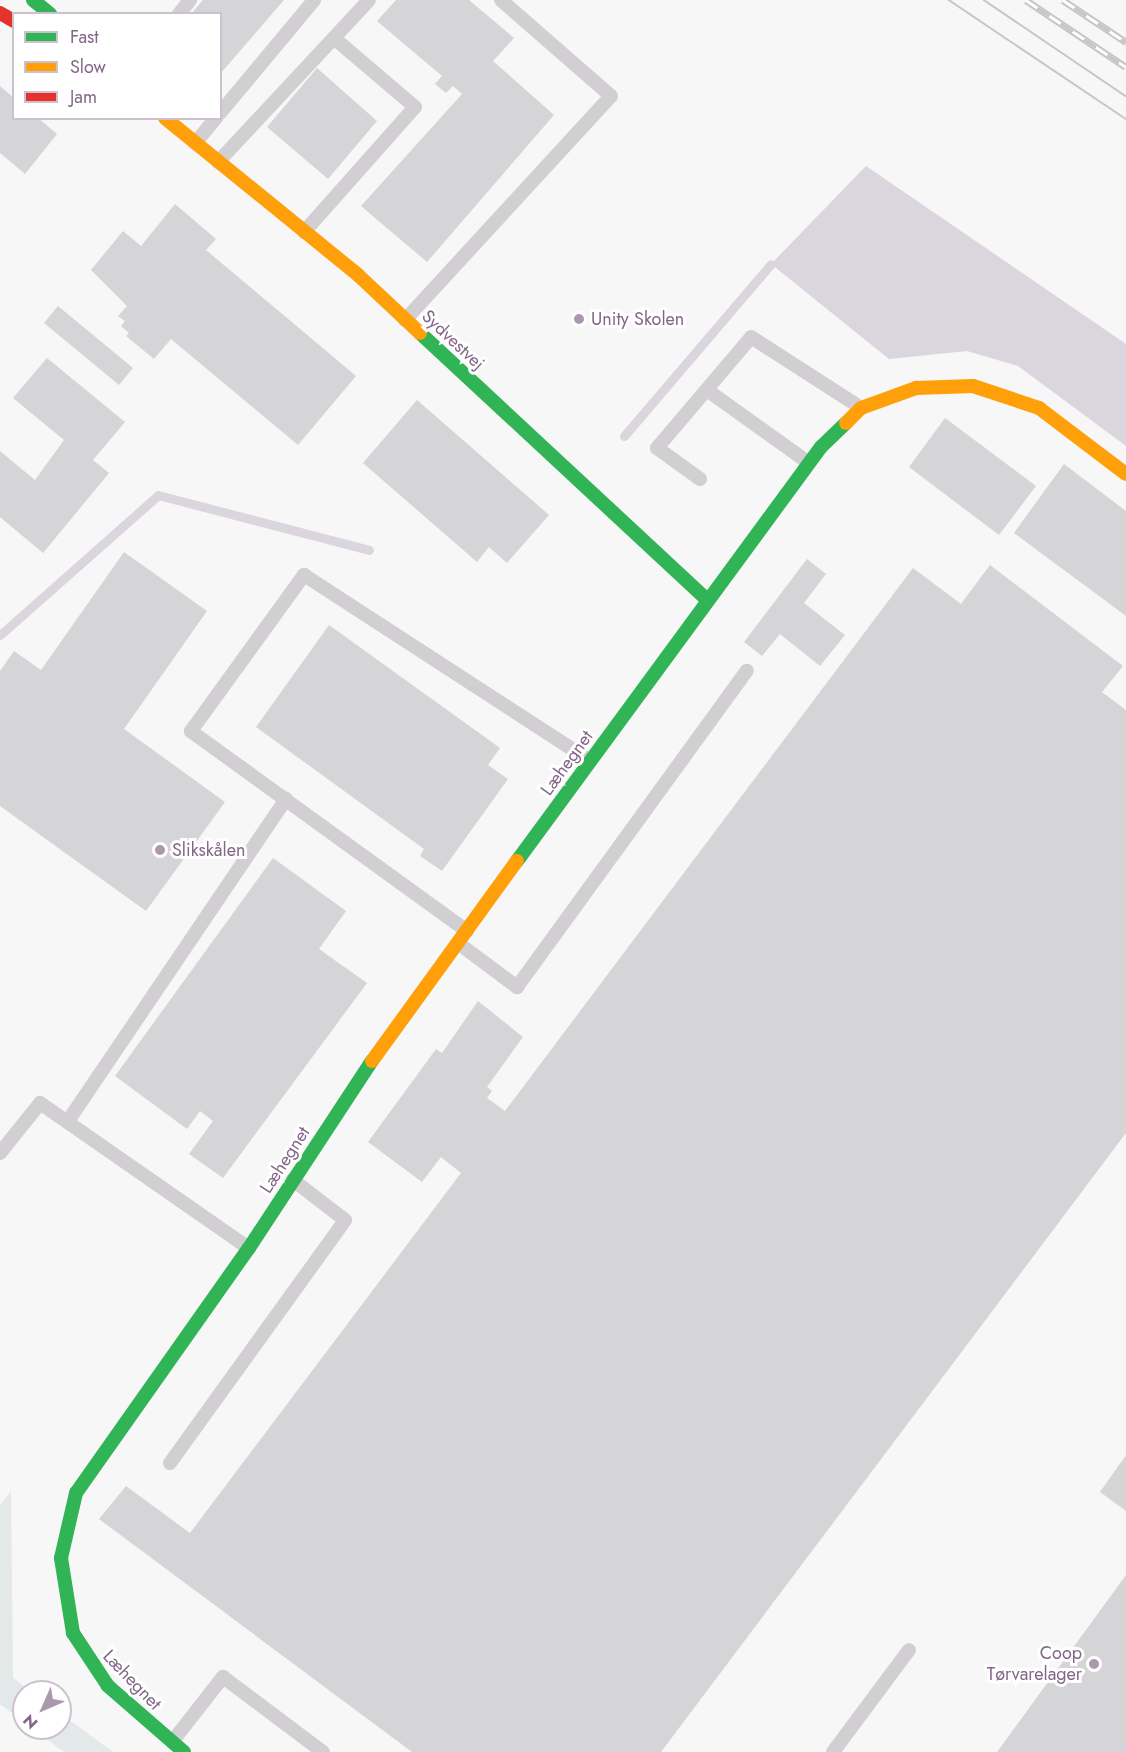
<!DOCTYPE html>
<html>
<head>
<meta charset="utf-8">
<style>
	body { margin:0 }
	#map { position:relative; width:1126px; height:1752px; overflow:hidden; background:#f6f7f6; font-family:Jost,sans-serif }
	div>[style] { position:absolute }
	.green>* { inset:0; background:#e3e9e8 }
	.water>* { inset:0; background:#dbd5de }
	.stream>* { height:9px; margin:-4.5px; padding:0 4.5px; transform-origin:4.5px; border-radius:4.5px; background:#dbd5de }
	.building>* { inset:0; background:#d5d4d6 }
	.lane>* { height:14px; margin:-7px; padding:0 7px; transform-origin:7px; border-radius:7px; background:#d1cfd1 }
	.fast>* { height:14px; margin:-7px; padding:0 7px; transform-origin:7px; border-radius:7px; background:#30b455 }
	.slow>* { height:14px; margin:-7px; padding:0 7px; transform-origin:7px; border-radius:7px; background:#ff9f0a }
	.jam>* { height:14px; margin:-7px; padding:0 7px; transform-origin:7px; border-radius:7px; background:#e5322d }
	.tram>* { height:1.5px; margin:-0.75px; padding:0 0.75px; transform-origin:0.75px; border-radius:0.75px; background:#c7c5c8 }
	.rail>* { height:7px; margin-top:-3.5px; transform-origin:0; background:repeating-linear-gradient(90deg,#fff 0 14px,#c7c5c8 0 28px); box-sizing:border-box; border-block:2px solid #c7c5c8 }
	.dots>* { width:16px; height:16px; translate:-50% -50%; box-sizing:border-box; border:3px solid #fff; border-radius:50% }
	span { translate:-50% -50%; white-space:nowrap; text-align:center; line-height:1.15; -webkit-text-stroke:6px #fff; paint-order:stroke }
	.poi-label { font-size:18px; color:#836588 }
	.left { translate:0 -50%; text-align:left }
	.right { translate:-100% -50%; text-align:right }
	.street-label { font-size:18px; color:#836588 }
	.legend { position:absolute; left:12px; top:12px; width:210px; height:108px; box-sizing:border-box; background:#fff; border:2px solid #cdc1cf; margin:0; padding:8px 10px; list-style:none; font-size:18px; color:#836588 }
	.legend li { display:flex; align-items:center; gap:12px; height:30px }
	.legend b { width:30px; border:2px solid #cdc1cf }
	.north { position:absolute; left:12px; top:1680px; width:60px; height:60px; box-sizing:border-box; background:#fff; border:2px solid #cdc1cf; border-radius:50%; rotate:225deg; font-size:16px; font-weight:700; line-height:24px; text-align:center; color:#836588 }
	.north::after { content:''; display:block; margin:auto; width:21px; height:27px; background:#ab98ae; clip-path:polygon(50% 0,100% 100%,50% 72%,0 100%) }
</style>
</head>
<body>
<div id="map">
	<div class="green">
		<div style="clip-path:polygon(11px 1491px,13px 1678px,31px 1692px,24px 1692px,24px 1722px,0 1704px,0 1505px)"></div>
		<div style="clip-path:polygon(60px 1713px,113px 1752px,64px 1752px,32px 1728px,60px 1728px)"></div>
	</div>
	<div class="water">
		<div style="clip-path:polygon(866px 166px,1126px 344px,1126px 446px,1018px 366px,967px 351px,889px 359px,771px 264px)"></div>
	</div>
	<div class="stream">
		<div style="left:624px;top:436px;width:226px;rotate:-49.5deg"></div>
		<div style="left:0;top:635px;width:211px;rotate:-41.5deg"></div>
		<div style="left:158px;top:495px;width:218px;rotate:14.6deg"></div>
	</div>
	<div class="building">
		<div style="clip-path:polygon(203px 0,284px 0,220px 74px,220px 14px,191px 14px)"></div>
		<div style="clip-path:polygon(396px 0,469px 0,514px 38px,493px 61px,554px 115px,427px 262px,361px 206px,462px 94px,453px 86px,446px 93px,435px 84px,442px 76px,377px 21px)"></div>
		<div style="clip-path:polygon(317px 68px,377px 121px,328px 179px,267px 127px)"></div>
		<div style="clip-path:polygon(0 86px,14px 98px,14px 118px,38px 118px,57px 134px,25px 174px,0 153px)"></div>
		<div style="clip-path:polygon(175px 204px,216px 239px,206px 250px,356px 376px,298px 445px,171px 339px,154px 359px,126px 336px,129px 333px,121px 326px,125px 321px,118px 316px,127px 306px,91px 270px,123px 231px,141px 246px)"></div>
		<div style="clip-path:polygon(58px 306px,133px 368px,119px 385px,44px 323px)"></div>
		<div style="clip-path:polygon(47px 358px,125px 422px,93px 460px,109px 473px,43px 553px,0 517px,0 451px,35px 480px,64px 440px,13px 398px)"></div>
		<div style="clip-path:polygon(417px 400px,549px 515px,507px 563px,489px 547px,477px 562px,363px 463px)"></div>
		<div style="clip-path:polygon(945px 418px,1036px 486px,999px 535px,909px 467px)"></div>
		<div style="clip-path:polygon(1064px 464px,1126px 511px,1126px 616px,1014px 533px)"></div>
		<div style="clip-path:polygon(124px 552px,207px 611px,124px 729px,225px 802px,146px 911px,0 806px,0 671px,14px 651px,41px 670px)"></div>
		<div style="clip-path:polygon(807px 559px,826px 574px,804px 603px,845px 635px,820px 666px,780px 634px,762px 656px,744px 642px)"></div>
		<div style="clip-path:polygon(990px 565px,1123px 666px,1102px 692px,1126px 710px,1126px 1133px,661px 1752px,412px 1752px,99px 1519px,126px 1486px,190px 1533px,461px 1173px,441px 1157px,422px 1182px,368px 1142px,436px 1049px,442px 1053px,478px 1001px,523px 1037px,487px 1087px,492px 1091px,487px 1098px,505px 1111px,913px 568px,961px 604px)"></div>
		<div style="clip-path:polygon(329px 625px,500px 748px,488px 765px,508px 779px,442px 871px,420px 856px,424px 849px,256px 727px)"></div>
		<div style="clip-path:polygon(273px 858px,346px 911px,319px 949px,367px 983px,223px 1178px,189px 1154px,213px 1121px,200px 1111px,187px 1129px,115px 1076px)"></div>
		<div style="clip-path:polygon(1126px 1455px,1126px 1511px,1100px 1492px)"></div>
		<div style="clip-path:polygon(1126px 1575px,1126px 1752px,997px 1752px)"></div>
	</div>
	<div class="lane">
		<div style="left:179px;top:14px;width:18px;rotate:-52deg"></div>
		<div style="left:220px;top:113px;width:147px;rotate:-50.2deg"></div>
		<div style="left:195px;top:143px;width:33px;rotate:-50deg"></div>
		<div style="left:218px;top:162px;width:221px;rotate:-47deg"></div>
		<div style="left:304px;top:232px;width:167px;rotate:-48.4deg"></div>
		<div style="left:415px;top:107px;width:106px;rotate:-139.6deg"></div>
		<div style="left:405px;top:320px;width:304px;rotate:-47.4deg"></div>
		<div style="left:611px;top:96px;width:146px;rotate:-138.9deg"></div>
		<div style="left:707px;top:390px;width:125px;rotate:35.6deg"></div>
		<div style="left:700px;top:479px;width:53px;rotate:-144.2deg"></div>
		<div style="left:657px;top:448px;width:145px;rotate:-49.7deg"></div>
		<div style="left:751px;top:337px;width:131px;rotate:32.8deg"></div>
		<div style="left:467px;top:931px;width:341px;rotate:-144.1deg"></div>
		<div style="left:191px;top:731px;width:193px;rotate:-54.1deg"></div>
		<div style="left:304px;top:575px;width:341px;rotate:33deg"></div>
		<div style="left:458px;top:943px;width:74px;rotate:36.7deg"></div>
		<div style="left:517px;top:987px;width:391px;rotate:-54deg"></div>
		<div style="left:68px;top:1121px;width:389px;rotate:-55.9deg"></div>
		<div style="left:0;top:1153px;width:64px;rotate:-51.3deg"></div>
		<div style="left:40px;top:1103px;width:254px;rotate:34.8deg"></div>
		<div style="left:170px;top:1463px;width:299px;rotate:-54.2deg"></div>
		<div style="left:345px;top:1220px;width:66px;rotate:-142.4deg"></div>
		<div style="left:172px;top:1742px;width:83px;rotate:-51.9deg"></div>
		<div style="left:223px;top:1677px;width:125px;rotate:36.9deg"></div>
		<div style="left:833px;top:1752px;width:127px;rotate:-53.3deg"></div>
	</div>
	<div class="fast">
		<div style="left:33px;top:0;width:22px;rotate:39deg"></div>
		<div style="left:420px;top:333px;width:392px;rotate:42.9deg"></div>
		<div style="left:517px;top:861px;width:514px;rotate:-53.71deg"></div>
		<div style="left:821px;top:447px;width:35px;rotate:-44deg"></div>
		<div style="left:184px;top:1752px;width:101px;rotate:-139deg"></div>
		<div style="left:108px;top:1686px;width:64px;rotate:-123.4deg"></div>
		<div style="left:73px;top:1633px;width:76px;rotate:-99.1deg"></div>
		<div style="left:61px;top:1558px;width:67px;rotate:-77deg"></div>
		<div style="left:76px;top:1493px;width:300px;rotate:-54.8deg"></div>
		<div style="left:249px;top:1248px;width:224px;rotate:-56.7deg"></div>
	</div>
	<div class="slow">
		<div style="left:165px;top:118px;width:249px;rotate:39.1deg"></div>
		<div style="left:358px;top:275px;width:85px;rotate:43.1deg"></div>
		<div style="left:846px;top:423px;width:21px;rotate:-45deg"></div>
		<div style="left:861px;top:408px;width:59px;rotate:-20deg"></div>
		<div style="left:916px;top:388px;width:57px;rotate:-2deg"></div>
		<div style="left:973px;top:386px;width:70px;rotate:18.4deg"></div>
		<div style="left:1039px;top:408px;width:109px;rotate:37.2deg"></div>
		<div style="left:372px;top:1061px;width:247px;rotate:-54.1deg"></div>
	</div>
	<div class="jam">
		<div style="left:0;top:13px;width:16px;rotate:30deg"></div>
	</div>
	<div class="tram">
		<div style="left:949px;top:0;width:213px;rotate:33.9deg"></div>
		<div style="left:984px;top:0;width:171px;rotate:34.1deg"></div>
	</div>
	<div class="rail">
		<div style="left:1026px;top:0;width:120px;rotate:33.8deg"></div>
		<div style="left:1063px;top:0;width:76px;rotate:33.7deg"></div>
	</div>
	<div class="dots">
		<div style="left:579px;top:319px;background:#ab98ae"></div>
		<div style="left:160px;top:850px;background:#ab98ae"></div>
		<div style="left:1094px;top:1664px;background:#ab98ae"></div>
	</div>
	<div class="poi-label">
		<span class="left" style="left:591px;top:319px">Unity Skolen</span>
		<span class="left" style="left:172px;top:850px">Slikskålen</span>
		<span class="right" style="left:1082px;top:1664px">Coop<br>Tørvarelager</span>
	</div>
	<div class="street-label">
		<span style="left:453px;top:340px;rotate:43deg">Sydvestvej</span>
		<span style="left:567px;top:763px;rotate:-54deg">Læhegnet</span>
		<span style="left:285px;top:1160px;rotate:-57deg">Læhegnet</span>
		<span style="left:132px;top:1680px;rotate:46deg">Læhegnet</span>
	</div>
	<ul class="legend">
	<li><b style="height:8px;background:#30b455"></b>Fast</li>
	<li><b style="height:8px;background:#ff9f0a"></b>Slow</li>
	<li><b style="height:8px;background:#e5322d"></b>Jam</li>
	</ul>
	<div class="north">N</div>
</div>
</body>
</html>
